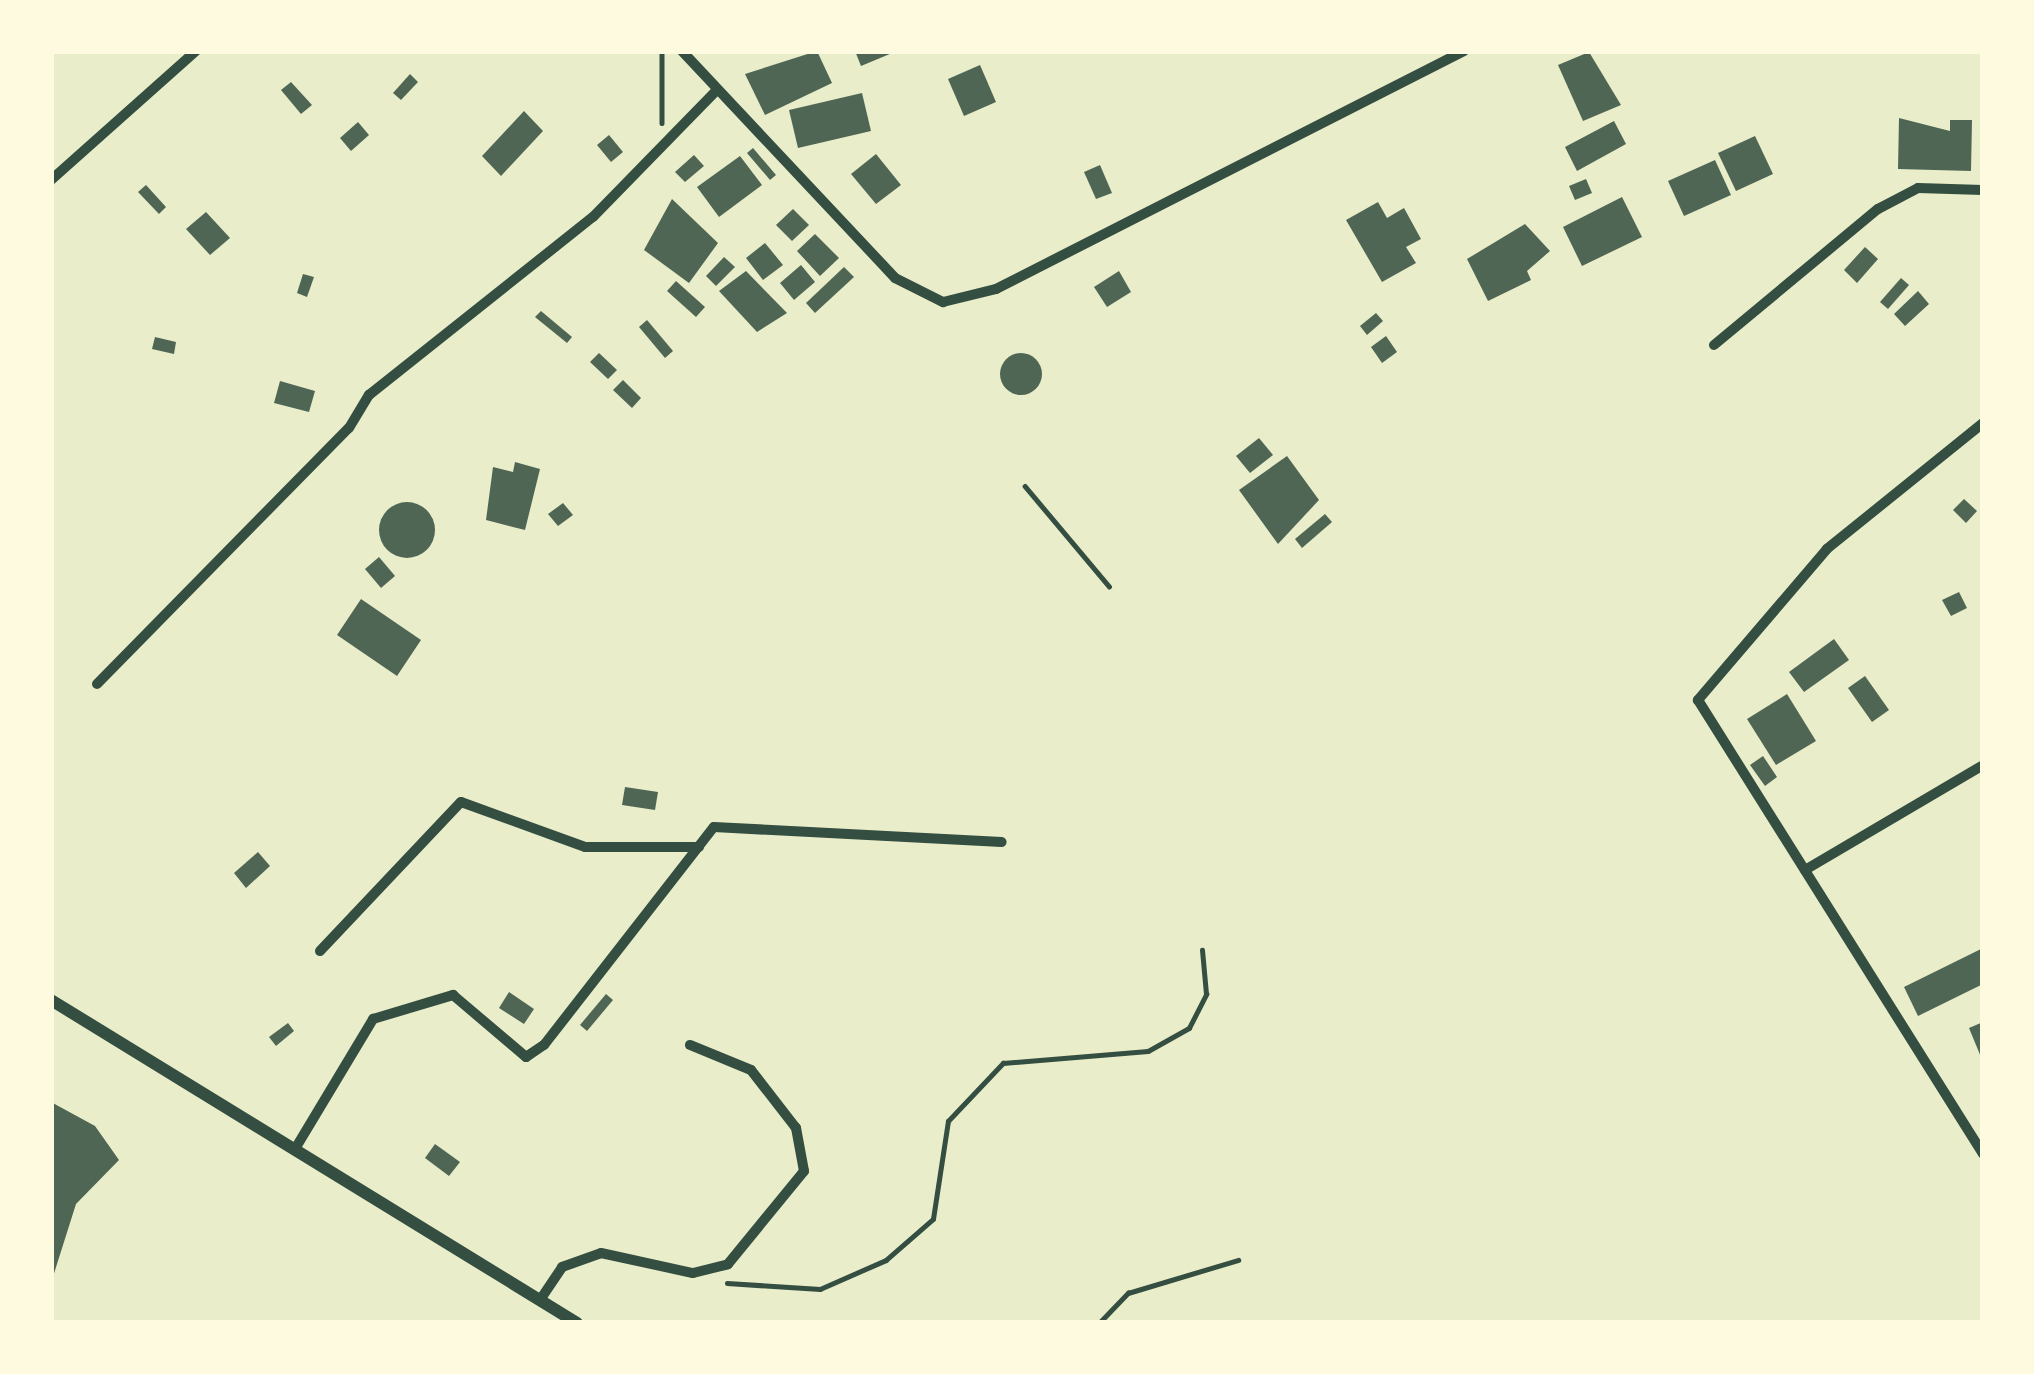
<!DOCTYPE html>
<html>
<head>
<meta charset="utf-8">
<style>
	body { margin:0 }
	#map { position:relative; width:2034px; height:1374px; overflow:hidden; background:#e9edc9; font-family:Merriweather,serif }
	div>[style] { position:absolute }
	.building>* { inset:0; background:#4f6655 }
	.round { border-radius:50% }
	.path>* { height:4.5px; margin:-2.25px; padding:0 2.25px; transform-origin:2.25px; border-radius:2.25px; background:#344e41 }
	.minor>* { height:10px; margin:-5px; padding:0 5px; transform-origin:5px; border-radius:5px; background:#344e41 }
	.tertiary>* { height:12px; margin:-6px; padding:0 6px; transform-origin:6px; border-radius:6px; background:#344e41 }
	span { translate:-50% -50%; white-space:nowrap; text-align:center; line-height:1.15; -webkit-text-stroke:10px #fefae0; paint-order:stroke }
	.frame { position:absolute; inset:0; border:54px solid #fefae0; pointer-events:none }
</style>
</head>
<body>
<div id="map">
	<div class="building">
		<div style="clip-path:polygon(817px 51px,832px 83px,765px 115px,745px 74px)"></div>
		<div style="clip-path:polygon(855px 51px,897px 51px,861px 66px)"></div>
		<div style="clip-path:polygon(1589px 52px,1621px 105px,1583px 121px,1558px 65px)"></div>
		<div style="clip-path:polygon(980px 65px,996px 102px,964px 116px,948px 79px)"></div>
		<div style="clip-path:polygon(410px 74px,418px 82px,401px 100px,393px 93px)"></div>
		<div style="clip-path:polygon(291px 82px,312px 105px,301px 114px,281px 90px)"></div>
		<div style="clip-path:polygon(862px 93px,871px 131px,798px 148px,789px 110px)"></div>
		<div style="clip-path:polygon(524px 111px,543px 131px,501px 176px,482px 156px)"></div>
		<div style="clip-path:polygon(1899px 118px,1950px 131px,1950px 120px,1972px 120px,1971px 171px,1898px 169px)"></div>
		<div style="clip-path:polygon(1614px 121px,1626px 144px,1577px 171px,1565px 147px)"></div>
		<div style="clip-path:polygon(358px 122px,369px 135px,351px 151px,340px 138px)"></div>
		<div style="clip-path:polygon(609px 135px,623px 152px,611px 162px,597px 145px)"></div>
		<div style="clip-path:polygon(1755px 136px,1773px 174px,1736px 191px,1718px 153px)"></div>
		<div style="clip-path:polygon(753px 148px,776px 175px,770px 180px,747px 153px)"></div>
		<div style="clip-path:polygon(876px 154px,901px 185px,876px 204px,851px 174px)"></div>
		<div style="clip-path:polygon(694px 155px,704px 166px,685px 182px,675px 172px)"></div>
		<div style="clip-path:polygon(740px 156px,762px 185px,719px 217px,697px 187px)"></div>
		<div style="clip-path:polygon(1715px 160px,1731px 195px,1684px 216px,1668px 181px)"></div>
		<div style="clip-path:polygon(1100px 165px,1112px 193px,1096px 199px,1084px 172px)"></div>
		<div style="clip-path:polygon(1586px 179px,1592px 193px,1575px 200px,1569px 186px)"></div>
		<div style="clip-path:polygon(146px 185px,166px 207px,159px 214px,138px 192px)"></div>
		<div style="clip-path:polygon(1622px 197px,1642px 237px,1582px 266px,1563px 227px)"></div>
		<div style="clip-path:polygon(672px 199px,718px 243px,689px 283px,644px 250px)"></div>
		<div style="clip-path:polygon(1378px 202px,1387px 218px,1404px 208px,1421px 239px,1406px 247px,1416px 263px,1382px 282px,1346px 220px)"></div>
		<div style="clip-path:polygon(793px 209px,809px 225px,792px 241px,776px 225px)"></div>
		<div style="clip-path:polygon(206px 212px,230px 238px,210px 255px,186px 229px)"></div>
		<div style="clip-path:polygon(1525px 224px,1550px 251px,1527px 271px,1531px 280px,1488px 301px,1467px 259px)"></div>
		<div style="clip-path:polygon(815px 234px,839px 258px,820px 276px,797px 251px)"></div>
		<div style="clip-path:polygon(765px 243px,783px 265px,763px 280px,746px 258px)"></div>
		<div style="clip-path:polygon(1865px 247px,1878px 259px,1857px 283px,1844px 270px)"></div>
		<div style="clip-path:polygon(724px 257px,735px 267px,716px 286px,706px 276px)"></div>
		<div style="clip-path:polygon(801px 265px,815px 282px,794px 300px,780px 283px)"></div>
		<div style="clip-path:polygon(844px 267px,854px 277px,815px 313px,806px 303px)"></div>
		<div style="clip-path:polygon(746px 271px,787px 313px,757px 332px,719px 291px)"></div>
		<div style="clip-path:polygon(1119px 271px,1131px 292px,1107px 307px,1094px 287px)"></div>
		<div style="clip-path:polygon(303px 274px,314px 277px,307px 297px,297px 293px)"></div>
		<div style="clip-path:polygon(1901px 278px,1909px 285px,1888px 309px,1880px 302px)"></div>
		<div style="clip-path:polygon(676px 281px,705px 307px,696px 317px,667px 291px)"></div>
		<div style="clip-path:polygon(1918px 291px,1929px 304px,1905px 326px,1894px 314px)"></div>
		<div style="clip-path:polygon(541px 311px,572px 337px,567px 343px,535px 317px)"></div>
		<div style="clip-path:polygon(1376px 313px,1383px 321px,1367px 335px,1360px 326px)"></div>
		<div style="clip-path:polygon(647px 320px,673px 351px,665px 358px,639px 327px)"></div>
		<div style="clip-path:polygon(1386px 336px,1397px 352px,1382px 363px,1371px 347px)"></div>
		<div style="clip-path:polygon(155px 337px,176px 342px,174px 354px,152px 349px)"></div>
		<div style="clip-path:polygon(599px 353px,617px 370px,608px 379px,590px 362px)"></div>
		<div class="round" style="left:1000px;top:353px;width:42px;height:42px"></div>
		<div style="clip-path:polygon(623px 380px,641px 398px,632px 408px,613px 390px)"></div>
		<div style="clip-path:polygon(280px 381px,315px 391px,309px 412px,274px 403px)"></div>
		<div style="clip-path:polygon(1259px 438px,1273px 455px,1250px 473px,1236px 456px)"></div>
		<div style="clip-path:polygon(1287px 456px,1319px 500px,1278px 544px,1239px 490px)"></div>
		<div style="clip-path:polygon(515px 462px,540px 469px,525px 530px,486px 520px,493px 467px,513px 472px)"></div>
		<div style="clip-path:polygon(1964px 499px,1977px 511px,1966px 523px,1953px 510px)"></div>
		<div class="round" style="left:379px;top:502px;width:56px;height:56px"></div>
		<div style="clip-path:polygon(563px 503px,573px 515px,558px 526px,548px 514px)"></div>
		<div style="clip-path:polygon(1325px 514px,1332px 522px,1302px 548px,1295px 539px)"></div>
		<div style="clip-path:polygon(379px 557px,395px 576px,381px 588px,365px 569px)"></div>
		<div style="clip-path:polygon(1959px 592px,1967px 608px,1951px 616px,1942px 600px)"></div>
		<div style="clip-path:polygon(361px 599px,421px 640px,397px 676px,337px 635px)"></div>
		<div style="clip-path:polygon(1834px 639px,1849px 660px,1804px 692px,1789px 672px)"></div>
		<div style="clip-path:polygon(1865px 676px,1889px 710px,1872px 722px,1848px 688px)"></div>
		<div style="clip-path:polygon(1787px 694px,1816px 741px,1776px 765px,1747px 719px)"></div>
		<div style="clip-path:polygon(1763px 756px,1777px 777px,1765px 786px,1750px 765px)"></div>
		<div style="clip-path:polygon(625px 787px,658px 792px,655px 810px,622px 805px)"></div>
		<div style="clip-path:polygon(258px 852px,270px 866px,246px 888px,234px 873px)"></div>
		<div style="clip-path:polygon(1983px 948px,1983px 984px,1918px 1016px,1904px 987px)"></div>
		<div style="clip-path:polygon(509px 992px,534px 1009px,524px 1024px,499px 1008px)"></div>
		<div style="clip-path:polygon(606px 994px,613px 1000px,587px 1031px,580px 1025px)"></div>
		<div style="clip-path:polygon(1983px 1022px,1983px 1062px,1969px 1028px)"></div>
		<div style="clip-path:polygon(288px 1023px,294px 1031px,276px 1046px,269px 1037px)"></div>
		<div style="clip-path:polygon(51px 1102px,95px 1126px,119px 1160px,76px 1204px,51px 1283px)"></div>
		<div style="clip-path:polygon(435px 1144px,460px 1162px,449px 1176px,425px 1158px)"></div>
	</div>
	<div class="path">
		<div style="left:662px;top:51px;width:72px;rotate:90deg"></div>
		<div style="left:1025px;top:486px;width:131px;rotate:50deg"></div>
		<div style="left:727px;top:1283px;width:93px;rotate:3.7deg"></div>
		<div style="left:820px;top:1289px;width:72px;rotate:-23.7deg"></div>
		<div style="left:886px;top:1260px;width:62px;rotate:-41.1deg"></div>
		<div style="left:933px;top:1219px;width:99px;rotate:-81.3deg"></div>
		<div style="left:948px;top:1121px;width:80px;rotate:-46.5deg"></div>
		<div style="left:1003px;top:1063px;width:145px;rotate:-4.7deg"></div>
		<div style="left:1148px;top:1051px;width:47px;rotate:-29.3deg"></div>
		<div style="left:1189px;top:1028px;width:38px;rotate:-63deg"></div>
		<div style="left:1206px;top:994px;width:44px;rotate:-95.2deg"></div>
		<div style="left:1099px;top:1323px;width:42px;rotate:-46deg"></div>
		<div style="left:1128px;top:1293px;width:115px;rotate:-16.7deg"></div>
	</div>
	<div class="minor">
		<div style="left:682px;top:51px;width:311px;rotate:46.8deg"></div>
		<div style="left:895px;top:278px;width:54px;rotate:26.6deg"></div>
		<div style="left:943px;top:302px;width:55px;rotate:-13.8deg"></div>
		<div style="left:996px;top:289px;width:525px;rotate:-26.96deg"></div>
		<div style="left:51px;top:180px;width:194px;rotate:-41.7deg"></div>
		<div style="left:1714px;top:345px;width:213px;rotate:-39.7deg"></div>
		<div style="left:1878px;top:209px;width:45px;rotate:-27.7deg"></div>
		<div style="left:1918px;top:188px;width:65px;rotate:1.8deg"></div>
		<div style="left:1983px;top:423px;width:201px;rotate:141.1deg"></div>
		<div style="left:1827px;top:549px;width:199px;rotate:130.5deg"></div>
		<div style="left:1698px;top:700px;width:536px;rotate:57.88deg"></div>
		<div style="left:97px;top:684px;width:359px;rotate:-45.5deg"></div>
		<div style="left:349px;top:428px;width:39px;rotate:-59deg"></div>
		<div style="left:369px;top:395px;width:286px;rotate:-38.5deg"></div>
		<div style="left:593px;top:217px;width:176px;rotate:-45.7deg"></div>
		<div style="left:1805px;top:870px;width:207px;rotate:-30.5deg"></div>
		<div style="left:320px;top:951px;width:205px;rotate:-46.6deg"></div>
		<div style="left:461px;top:802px;width:132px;rotate:19.9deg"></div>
		<div style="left:585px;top:847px;width:114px"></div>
		<div style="left:295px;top:1149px;width:152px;rotate:-59deg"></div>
		<div style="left:373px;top:1019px;width:84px;rotate:-16.7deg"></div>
		<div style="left:453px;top:995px;width:96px;rotate:40.3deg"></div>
		<div style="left:526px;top:1057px;width:22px;rotate:-34deg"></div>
		<div style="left:544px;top:1045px;width:276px;rotate:-52.1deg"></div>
		<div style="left:714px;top:827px;width:288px;rotate:3deg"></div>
		<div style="left:540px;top:1300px;width:40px;rotate:-56deg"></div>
		<div style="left:562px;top:1267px;width:41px;rotate:-19.7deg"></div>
		<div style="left:601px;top:1253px;width:94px;rotate:12.3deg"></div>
		<div style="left:693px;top:1273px;width:36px;rotate:-14deg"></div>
		<div style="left:728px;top:1264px;width:120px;rotate:-50.7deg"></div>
		<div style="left:804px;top:1171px;width:44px;rotate:-100.5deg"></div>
		<div style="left:796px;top:1128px;width:73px;rotate:-127.8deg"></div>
		<div style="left:751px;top:1070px;width:66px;rotate:-157.7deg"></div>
	</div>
	<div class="tertiary">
		<div style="left:51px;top:1000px;width:617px;rotate:31.55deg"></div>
	</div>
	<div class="frame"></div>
</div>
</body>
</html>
